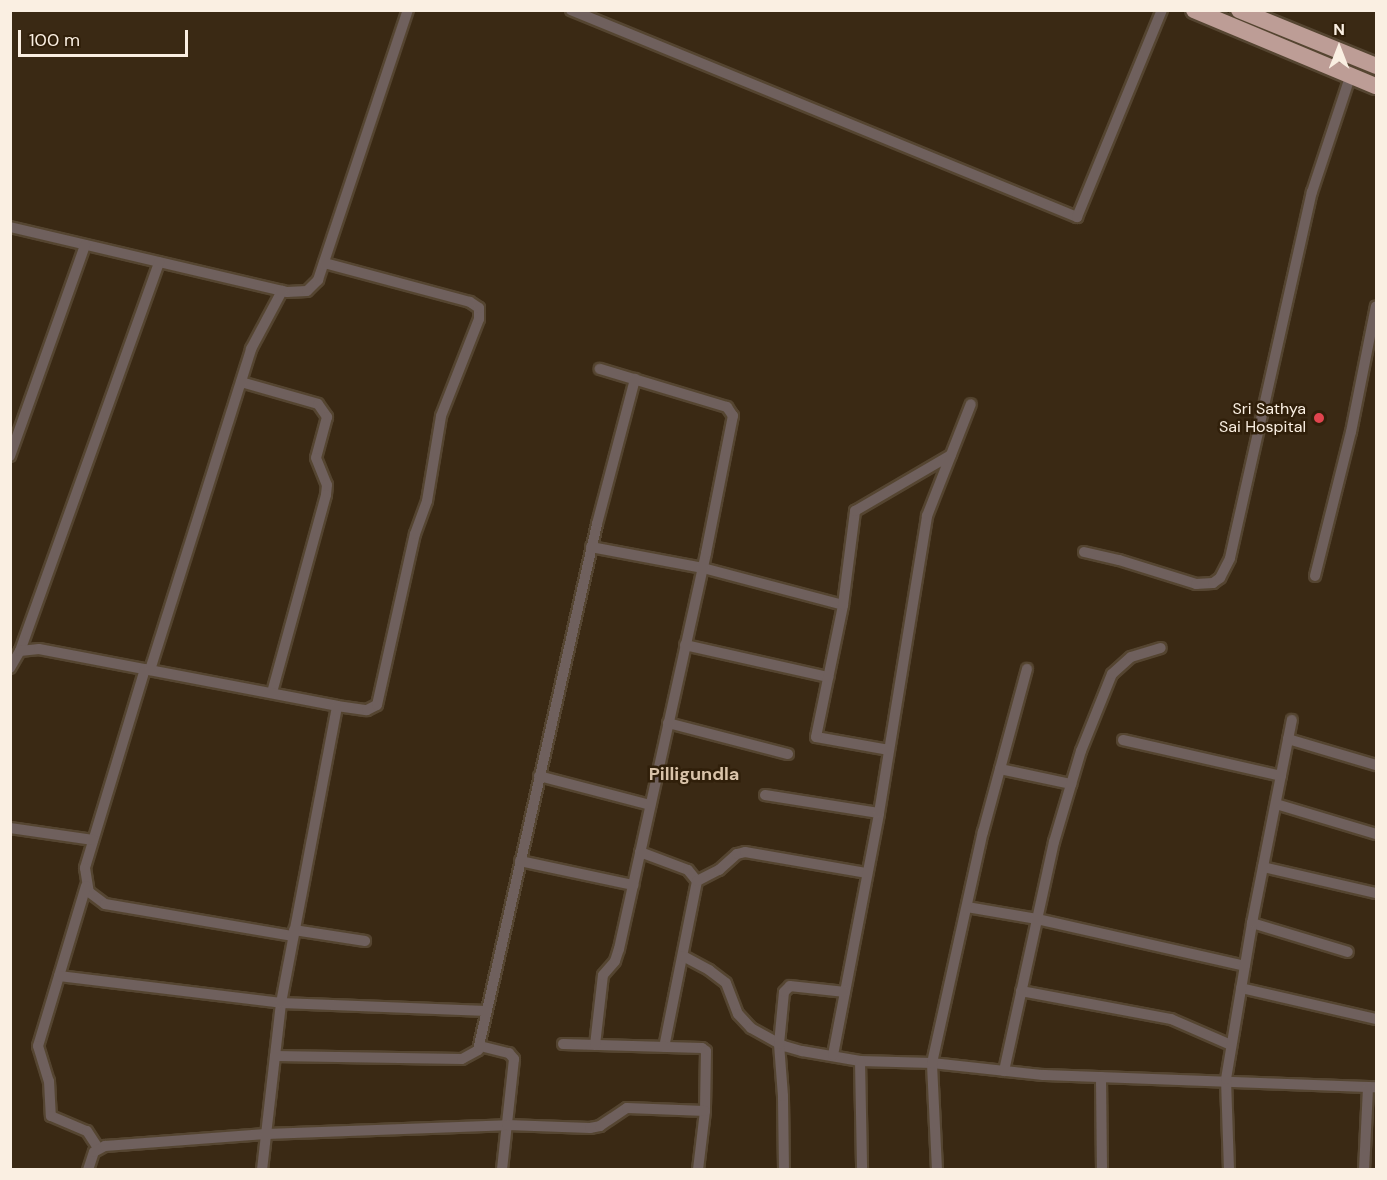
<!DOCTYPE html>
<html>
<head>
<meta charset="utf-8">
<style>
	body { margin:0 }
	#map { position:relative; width:1387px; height:1180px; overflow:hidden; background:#3a2914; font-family:"DM Sans",sans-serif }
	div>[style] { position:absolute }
	.roads { filter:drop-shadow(2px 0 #554531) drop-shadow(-2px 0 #554531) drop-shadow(0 2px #554531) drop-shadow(0 -2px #554531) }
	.minor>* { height:10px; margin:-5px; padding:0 5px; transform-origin:5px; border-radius:5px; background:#6f605d }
	.trunk>* { height:16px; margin:-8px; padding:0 8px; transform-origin:8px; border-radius:8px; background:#bd9d96 }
	.dots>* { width:16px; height:16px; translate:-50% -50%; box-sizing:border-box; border:3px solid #301f0a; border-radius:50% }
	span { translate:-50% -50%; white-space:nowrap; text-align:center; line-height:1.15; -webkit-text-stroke:5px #301f0a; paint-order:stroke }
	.poi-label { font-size:16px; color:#faefe2 }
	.right { translate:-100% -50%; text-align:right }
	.neighbourhood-label { font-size:18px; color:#d9c3a9; font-weight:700 }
	.frame { position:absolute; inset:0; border:12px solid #faefe2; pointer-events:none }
	.north { position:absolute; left:1309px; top:18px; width:60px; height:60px; -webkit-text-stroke:4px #301f0a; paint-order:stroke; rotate:0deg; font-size:16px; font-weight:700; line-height:24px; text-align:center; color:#faefe2 }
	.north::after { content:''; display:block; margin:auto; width:21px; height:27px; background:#faefe2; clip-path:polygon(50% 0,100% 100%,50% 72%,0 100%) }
	.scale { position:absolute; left:18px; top:30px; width:170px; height:27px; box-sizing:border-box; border:3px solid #faefe2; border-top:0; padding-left:8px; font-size:18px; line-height:21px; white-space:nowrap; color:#faefe2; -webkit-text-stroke:4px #301f0a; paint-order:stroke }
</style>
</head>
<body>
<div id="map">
	<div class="roads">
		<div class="minor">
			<div style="left:571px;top:10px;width:547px;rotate:22.25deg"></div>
			<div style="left:1077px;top:217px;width:224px;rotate:-67.7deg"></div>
			<div style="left:10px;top:227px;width:285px;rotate:13.2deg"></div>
			<div style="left:287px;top:292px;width:20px;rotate:-3deg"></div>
			<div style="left:307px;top:291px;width:16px;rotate:-45deg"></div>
			<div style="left:318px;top:280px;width:285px;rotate:-71.6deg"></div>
			<div style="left:241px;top:382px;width:80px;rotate:15.9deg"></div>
			<div style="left:318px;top:404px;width:16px;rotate:55deg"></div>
			<div style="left:327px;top:417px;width:42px;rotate:105deg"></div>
			<div style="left:316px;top:458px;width:29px;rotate:68deg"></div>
			<div style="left:327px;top:485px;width:10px;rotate:96deg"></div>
			<div style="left:326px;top:495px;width:205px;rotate:105.3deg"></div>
			<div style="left:10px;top:456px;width:224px;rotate:-70.4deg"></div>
			<div style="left:591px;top:547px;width:114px;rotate:10.6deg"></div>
			<div style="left:703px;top:568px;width:145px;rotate:14.8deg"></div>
			<div style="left:1084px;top:552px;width:36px;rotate:13deg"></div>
			<div style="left:1119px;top:560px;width:81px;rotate:17.3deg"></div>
			<div style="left:1196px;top:584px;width:17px;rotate:-3deg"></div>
			<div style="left:1213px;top:583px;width:9px;rotate:-36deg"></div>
			<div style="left:1220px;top:578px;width:22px;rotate:-63deg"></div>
			<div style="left:1230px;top:558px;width:375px;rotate:-77.4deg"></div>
			<div style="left:1312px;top:192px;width:124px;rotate:-71.7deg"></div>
			<div style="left:1315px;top:576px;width:148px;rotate:-76deg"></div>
			<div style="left:1351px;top:432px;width:128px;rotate:-78.8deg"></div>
			<div style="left:685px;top:645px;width:147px;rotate:12.6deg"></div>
			<div style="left:20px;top:651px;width:413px;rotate:-70.3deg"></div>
			<div style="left:10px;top:668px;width:20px;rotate:-60deg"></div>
			<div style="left:20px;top:651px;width:19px;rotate:-6deg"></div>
			<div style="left:39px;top:649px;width:303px;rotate:10.8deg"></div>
			<div style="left:337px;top:706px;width:30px;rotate:8deg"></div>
			<div style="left:367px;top:710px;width:11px;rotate:-27deg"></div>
			<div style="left:377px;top:705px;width:175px;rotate:-77.5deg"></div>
			<div style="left:415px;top:534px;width:35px;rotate:-70deg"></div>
			<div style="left:427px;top:501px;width:86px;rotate:-80.6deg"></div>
			<div style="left:441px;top:416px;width:104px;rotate:-68.6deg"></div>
			<div style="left:479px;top:319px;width:11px;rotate:-90deg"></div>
			<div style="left:479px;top:308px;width:11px;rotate:-146deg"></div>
			<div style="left:470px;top:302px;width:151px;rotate:-165deg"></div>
			<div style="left:145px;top:669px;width:208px;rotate:106.8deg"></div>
			<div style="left:85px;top:868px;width:24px;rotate:81deg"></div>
			<div style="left:89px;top:892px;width:20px;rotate:37deg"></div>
			<div style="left:105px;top:904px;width:191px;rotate:9.7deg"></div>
			<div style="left:150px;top:670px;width:337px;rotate:-72.5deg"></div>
			<div style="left:251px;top:349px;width:66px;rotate:-61.9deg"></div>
			<div style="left:668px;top:723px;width:124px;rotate:14.5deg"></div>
			<div style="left:1288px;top:739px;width:92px;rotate:16.5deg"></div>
			<div style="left:1123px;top:740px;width:162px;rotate:12.8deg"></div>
			<div style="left:889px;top:750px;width:74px;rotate:-169.9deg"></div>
			<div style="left:816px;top:737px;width:135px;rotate:-78.4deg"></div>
			<div style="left:843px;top:605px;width:95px;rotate:-82.7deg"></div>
			<div style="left:855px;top:511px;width:111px;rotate:-30.3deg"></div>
			<div style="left:1000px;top:769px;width:73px;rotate:11.9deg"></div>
			<div style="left:539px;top:776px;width:115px;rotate:14.6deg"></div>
			<div style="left:765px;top:795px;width:115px;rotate:9deg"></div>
			<div style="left:1276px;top:804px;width:104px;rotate:16.7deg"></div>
			<div style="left:10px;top:828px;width:84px;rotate:8.2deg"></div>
			<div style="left:640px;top:852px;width:51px;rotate:20.6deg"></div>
			<div style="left:688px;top:870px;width:14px;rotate:51deg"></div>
			<div style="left:697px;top:881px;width:169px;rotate:101.2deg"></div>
			<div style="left:520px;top:861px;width:116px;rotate:12deg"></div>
			<div style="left:1263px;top:867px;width:116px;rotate:13deg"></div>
			<div style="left:697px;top:881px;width:25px;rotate:-27deg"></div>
			<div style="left:719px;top:870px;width:24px;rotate:-42deg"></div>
			<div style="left:737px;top:854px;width:8px;rotate:-14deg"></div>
			<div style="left:745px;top:852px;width:124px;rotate:9.8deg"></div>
			<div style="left:86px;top:886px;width:167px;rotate:106.7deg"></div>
			<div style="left:38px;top:1046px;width:37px;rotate:73deg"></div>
			<div style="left:49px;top:1081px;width:35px;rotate:87deg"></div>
			<div style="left:51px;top:1116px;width:39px;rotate:23deg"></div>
			<div style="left:87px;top:1131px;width:20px;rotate:57deg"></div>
			<div style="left:967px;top:907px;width:71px;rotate:9.7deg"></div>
			<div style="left:1037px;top:919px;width:213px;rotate:12.7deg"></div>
			<div style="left:1252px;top:923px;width:100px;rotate:16.8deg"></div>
			<div style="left:294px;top:930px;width:72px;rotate:8.8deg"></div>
			<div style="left:683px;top:956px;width:30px;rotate:28deg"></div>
			<div style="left:709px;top:970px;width:21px;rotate:37deg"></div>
			<div style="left:726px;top:983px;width:33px;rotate:69deg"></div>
			<div style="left:738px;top:1014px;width:19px;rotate:47deg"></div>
			<div style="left:751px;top:1028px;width:38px;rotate:29deg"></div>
			<div style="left:784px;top:1046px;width:19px;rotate:16deg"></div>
			<div style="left:802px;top:1051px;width:59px;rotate:9.8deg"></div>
			<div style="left:860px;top:1061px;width:72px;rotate:1.6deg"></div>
			<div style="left:932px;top:1063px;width:112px;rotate:6.2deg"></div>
			<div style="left:1043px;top:1075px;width:333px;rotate:2.1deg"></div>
			<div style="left:59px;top:976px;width:224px;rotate:6.9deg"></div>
			<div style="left:281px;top:1003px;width:206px;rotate:2.2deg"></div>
			<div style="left:1241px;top:988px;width:139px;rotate:12.9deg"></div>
			<div style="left:1021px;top:991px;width:153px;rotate:10.6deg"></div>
			<div style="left:1171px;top:1019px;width:65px;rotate:23.4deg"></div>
			<div style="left:563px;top:1044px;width:139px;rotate:1.6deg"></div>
			<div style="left:702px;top:1048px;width:5px;rotate:37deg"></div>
			<div style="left:706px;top:1051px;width:60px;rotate:91deg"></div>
			<div style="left:705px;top:1111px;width:59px;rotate:96.8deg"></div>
			<div style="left:595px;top:1045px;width:70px;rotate:-83.5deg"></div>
			<div style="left:603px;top:975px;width:18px;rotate:-49deg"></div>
			<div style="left:615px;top:961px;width:13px;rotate:-72deg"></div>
			<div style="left:619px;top:949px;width:405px;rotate:-77.6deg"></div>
			<div style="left:706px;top:553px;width:140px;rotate:-78.9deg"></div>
			<div style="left:733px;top:416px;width:11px;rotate:-124deg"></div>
			<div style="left:727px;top:407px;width:133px;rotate:-163.3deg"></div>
			<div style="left:480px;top:1046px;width:30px;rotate:14deg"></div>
			<div style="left:509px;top:1053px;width:8px;rotate:50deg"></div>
			<div style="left:514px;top:1059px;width:112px;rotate:96.2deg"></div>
			<div style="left:833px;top:1055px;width:246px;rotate:-79.2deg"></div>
			<div style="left:879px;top:813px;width:301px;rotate:-80.8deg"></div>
			<div style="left:927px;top:516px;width:120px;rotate:-68.6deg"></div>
			<div style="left:275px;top:1056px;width:187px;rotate:0.9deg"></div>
			<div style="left:462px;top:1059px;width:18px;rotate:-29deg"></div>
			<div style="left:478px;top:1050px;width:539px;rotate:-77.25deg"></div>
			<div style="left:597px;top:524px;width:150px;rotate:-75.3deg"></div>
			<div style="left:860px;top:1061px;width:109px;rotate:88.9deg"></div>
			<div style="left:1004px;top:1071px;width:234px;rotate:-77.7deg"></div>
			<div style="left:1054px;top:842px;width:95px;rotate:-73.5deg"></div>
			<div style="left:1081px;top:751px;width:83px;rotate:-68.1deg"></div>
			<div style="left:1112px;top:674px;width:25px;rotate:-42deg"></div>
			<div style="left:1131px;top:657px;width:31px;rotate:-17deg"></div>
			<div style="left:1101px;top:1077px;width:93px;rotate:89.4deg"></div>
			<div style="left:88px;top:1170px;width:19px;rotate:-72deg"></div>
			<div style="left:94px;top:1152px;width:13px;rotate:-29deg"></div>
			<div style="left:105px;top:1146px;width:161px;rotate:-4.3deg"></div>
			<div style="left:266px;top:1134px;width:241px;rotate:-2.1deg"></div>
			<div style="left:507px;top:1125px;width:83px;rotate:2.1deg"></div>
			<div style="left:590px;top:1128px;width:10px;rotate:-11deg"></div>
			<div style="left:600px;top:1126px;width:32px;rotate:-34deg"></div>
			<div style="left:627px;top:1108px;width:78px;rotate:2.2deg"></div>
			<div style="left:262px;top:1170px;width:168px;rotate:-83.5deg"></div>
			<div style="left:281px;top:1003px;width:302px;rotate:-79.3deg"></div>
			<div style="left:784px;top:1170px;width:74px;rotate:-90.8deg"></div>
			<div style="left:783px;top:1096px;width:52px;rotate:-94.4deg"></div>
			<div style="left:779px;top:1044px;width:52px;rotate:-84.5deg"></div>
			<div style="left:784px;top:992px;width:8px;rotate:-45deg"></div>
			<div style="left:790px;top:986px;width:55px;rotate:6.2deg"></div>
			<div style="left:937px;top:1170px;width:107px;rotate:-92.7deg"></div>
			<div style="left:932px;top:1063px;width:237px;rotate:-77.6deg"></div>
			<div style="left:983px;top:832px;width:169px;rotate:-74.9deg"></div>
			<div style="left:1229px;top:1170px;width:91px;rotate:-91.9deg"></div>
			<div style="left:1226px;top:1079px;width:158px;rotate:-80.5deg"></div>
			<div style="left:1252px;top:923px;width:207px;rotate:-78.9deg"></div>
			<div style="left:1364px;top:1170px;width:83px;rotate:-87.2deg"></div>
		</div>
		<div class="trunk">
			<div style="left:1194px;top:10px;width:197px;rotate:22.7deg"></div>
			<div style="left:1239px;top:10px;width:148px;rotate:22.2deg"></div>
		</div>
	</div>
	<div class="dots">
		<div style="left:1319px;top:418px;background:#e0444e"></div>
	</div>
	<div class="poi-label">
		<span class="right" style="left:1306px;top:418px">Sri Sathya<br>Sai Hospital</span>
	</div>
	<div class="neighbourhood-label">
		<span style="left:694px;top:774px">Pilligundla</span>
	</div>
	<div class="frame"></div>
	<div class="north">N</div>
	<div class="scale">100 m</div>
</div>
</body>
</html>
